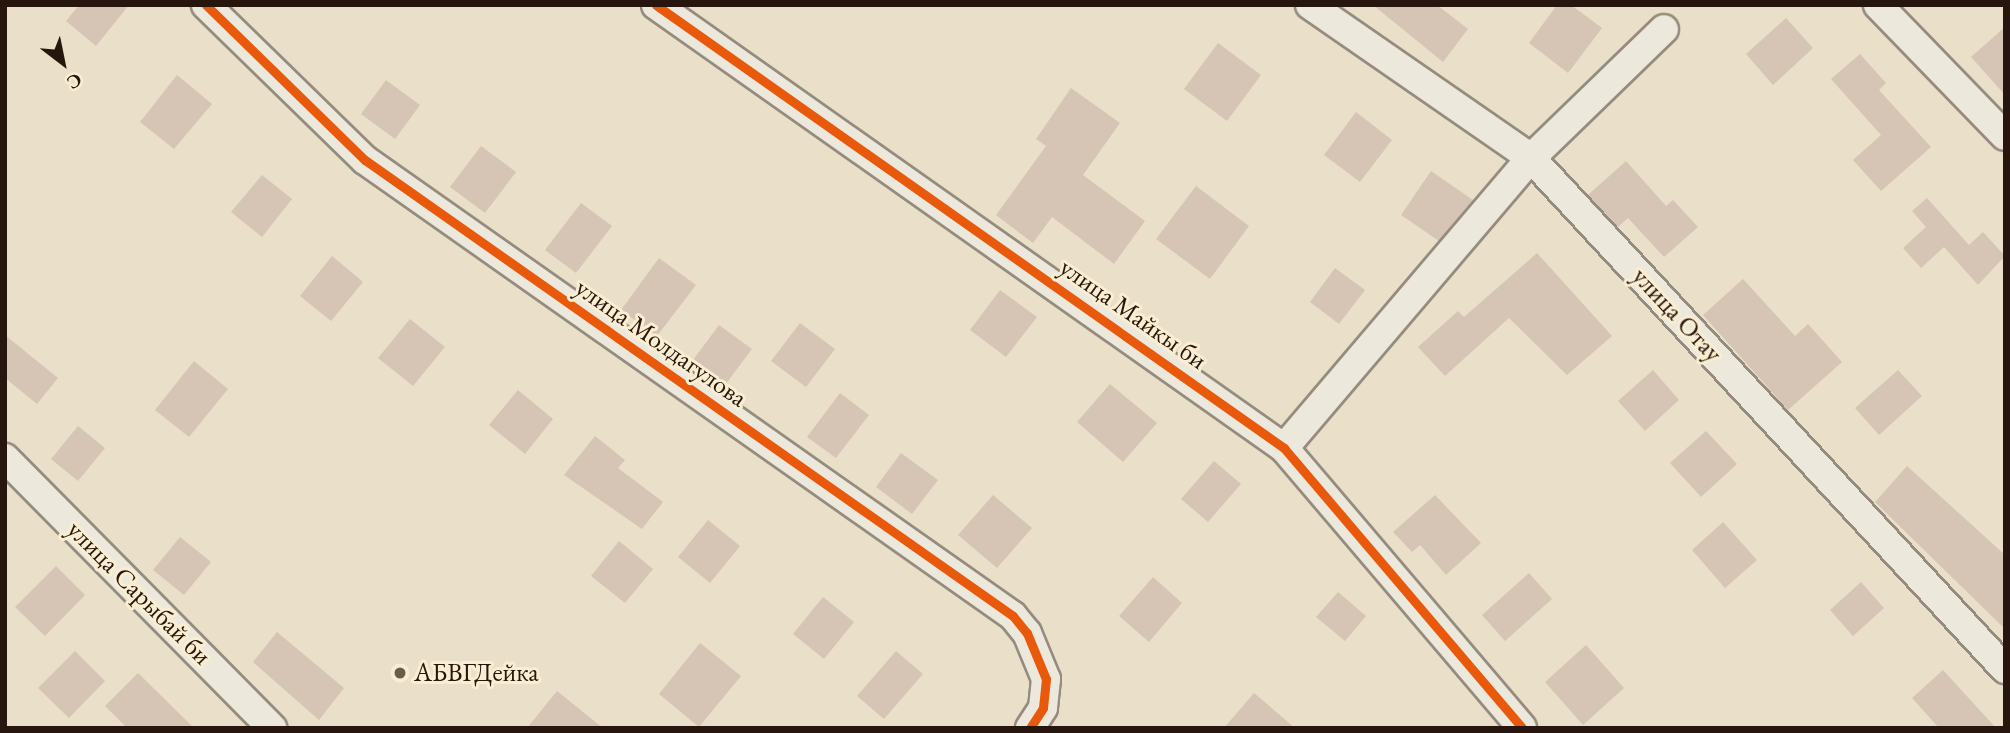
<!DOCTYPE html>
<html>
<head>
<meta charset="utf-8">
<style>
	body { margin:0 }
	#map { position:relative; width:2010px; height:733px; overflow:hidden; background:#eadfc8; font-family:"EB Garamond",serif }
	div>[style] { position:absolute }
	.building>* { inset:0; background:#d6c5b5 }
	.roads { filter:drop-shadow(2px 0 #958c7f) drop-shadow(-2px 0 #958c7f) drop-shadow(0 2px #958c7f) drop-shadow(0 -2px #958c7f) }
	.minor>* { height:28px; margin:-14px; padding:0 14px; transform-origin:14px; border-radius:14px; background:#ede8dc }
	.cycleway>* { height:9px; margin:-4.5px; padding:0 4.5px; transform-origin:4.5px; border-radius:4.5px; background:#e8590c }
	.dots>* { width:19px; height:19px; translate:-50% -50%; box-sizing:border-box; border:4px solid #faeed2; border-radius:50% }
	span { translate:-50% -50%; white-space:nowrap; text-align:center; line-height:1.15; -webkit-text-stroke:6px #faeed2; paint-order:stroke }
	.street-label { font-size:26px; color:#26160d }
	.poi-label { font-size:26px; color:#26160d }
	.left { translate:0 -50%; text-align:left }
	.frame { position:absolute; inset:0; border:7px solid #26160d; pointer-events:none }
	.north { position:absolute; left:28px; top:28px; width:70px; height:70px; -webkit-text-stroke:5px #faeed2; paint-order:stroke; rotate:148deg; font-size:19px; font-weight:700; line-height:28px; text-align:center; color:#26160d }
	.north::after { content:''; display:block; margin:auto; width:24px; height:32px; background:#26160d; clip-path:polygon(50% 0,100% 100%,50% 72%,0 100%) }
</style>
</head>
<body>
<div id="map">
	<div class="building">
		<div style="clip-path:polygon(79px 5px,129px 5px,96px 46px,66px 21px)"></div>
		<div style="clip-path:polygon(1373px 5px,1437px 5px,1468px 29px,1443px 62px)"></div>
		<div style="clip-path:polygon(1557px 5px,1571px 5px,1602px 28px,1568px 73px,1529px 43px)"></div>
		<div style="clip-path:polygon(1786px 18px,1813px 48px,1773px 85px,1746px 54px)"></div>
		<div style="clip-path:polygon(2005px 27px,2005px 95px,1971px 57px)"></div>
		<div style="clip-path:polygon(1218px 43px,1261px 75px,1227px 121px,1184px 89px)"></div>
		<div style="clip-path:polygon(1860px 54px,1886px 83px,1879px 90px,1931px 147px,1881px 191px,1853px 160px,1881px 135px,1831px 79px)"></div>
		<div style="clip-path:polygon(177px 75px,212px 104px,174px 149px,140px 122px)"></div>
		<div style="clip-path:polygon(386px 80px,420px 105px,395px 139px,361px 114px)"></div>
		<div style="clip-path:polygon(1071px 88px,1120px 123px,1083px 175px,1145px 221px,1114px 264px,1052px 217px,1033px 243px,996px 215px,1046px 146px,1036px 139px)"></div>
		<div style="clip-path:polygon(1356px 112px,1392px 140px,1360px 182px,1324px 155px)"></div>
		<div style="clip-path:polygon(481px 146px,516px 172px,485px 213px,450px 187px)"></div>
		<div style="clip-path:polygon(1626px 161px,1666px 206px,1673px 200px,1698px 227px,1664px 257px,1628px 218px,1618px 227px,1588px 195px)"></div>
		<div style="clip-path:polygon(1431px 171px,1473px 200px,1439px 241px,1401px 215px)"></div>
		<div style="clip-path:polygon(262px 175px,292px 199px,262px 237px,231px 212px)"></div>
		<div style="clip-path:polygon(1196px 186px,1249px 226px,1210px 279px,1156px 239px)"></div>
		<div style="clip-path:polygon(1927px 198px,1969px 245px,1983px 232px,2005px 256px,1978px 285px,1944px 247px,1921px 268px,1903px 248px,1926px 227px,1912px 211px)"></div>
		<div style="clip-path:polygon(581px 203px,612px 226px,576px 273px,545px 250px)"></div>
		<div style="clip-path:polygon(1537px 253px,1612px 336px,1567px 375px,1509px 318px,1445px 376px,1418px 347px,1458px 311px,1464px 317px)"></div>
		<div style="clip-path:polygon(332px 256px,363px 282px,331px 321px,300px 296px)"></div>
		<div style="clip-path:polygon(659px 258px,696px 285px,657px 336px,621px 310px)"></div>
		<div style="clip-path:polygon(1335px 268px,1365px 290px,1339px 324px,1310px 302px)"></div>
		<div style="clip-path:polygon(1743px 279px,1795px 336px,1808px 324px,1842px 362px,1788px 410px,1703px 315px)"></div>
		<div style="clip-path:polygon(1000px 290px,1037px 317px,1006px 357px,970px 330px)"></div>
		<div style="clip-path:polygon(410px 319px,445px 347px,413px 386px,378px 358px)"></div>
		<div style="clip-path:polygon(800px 323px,835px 349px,806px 387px,771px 361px)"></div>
		<div style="clip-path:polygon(719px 325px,752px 349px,725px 385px,693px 360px)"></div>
		<div style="clip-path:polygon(5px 335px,58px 378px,37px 404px,5px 378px)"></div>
		<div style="clip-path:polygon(194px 361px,228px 389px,189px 437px,155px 410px)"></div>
		<div style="clip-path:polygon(1653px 370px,1679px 400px,1645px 431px,1618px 401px)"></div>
		<div style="clip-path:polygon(1898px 370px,1922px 396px,1879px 435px,1855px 408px)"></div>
		<div style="clip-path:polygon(1110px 384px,1157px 423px,1123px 462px,1077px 422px)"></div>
		<div style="clip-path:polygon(518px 390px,553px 419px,525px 454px,489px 425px)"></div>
		<div style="clip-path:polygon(840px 393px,869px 415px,836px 458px,807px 437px)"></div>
		<div style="clip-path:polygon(78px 426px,105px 448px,78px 481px,51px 459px)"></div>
		<div style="clip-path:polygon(1706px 431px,1737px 464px,1701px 497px,1670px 463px)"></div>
		<div style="clip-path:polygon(595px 436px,625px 460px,618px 468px,663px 502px,642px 529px,564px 475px)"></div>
		<div style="clip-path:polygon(901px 453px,938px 480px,912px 514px,876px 487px)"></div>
		<div style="clip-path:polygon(1214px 461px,1241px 484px,1208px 522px,1181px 499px)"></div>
		<div style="clip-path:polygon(1907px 466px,2005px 555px,2005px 629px,1875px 502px)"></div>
		<div style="clip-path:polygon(993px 495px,1032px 528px,997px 568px,958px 535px)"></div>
		<div style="clip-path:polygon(1435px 495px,1481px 543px,1446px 575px,1420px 545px,1412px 552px,1393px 532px)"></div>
		<div style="clip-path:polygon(708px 520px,740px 546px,710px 583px,678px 557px)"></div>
		<div style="clip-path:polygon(1723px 522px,1757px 560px,1725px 588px,1692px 550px)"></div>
		<div style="clip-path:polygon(180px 537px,211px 562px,184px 595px,153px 570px)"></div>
		<div style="clip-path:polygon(619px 541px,653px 569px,625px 603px,591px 576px)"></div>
		<div style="clip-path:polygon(56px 566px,85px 595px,45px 636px,15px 607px)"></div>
		<div style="clip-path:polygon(1529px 573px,1552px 599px,1505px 641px,1482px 615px)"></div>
		<div style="clip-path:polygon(1153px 577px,1182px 603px,1149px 642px,1119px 616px)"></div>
		<div style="clip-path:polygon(1861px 582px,1884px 608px,1853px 636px,1830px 610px)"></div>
		<div style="clip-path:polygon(1338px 592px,1366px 616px,1345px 641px,1316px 617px)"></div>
		<div style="clip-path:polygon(823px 597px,854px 622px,824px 659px,793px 634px)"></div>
		<div style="clip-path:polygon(277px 632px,344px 688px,319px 720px,253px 662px)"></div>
		<div style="clip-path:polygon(700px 643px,741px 676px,699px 727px,659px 694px)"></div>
		<div style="clip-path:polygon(1586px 645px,1624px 688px,1583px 725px,1545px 682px)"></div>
		<div style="clip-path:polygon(75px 651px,105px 681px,69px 718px,38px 688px)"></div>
		<div style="clip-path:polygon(896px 651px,923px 674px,884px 719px,857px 696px)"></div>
		<div style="clip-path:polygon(1943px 670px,1996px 728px,1939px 728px,1912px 698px)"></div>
		<div style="clip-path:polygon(138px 673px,194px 728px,127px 728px,105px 706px)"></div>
		<div style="clip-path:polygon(557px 691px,603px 728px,527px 728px)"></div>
		<div style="clip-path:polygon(1254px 693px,1295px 728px,1224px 728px)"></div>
	</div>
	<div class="roads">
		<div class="minor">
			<div style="left:206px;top:5px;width:222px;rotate:44.3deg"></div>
			<div style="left:365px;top:160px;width:792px;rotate:35.13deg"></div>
			<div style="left:1013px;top:616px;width:22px;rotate:51deg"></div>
			<div style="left:1027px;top:633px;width:50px;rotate:67.6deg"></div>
			<div style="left:1046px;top:679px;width:29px;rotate:96deg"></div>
			<div style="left:1043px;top:708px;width:24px;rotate:123deg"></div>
			<div style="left:656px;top:5px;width:769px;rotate:35.2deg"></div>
			<div style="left:1284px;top:448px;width:367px;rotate:49.6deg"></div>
			<div style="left:1310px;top:5px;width:269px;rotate:34.7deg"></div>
			<div style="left:1531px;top:158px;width:697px;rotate:47.15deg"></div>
			<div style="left:1878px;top:5px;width:182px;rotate:45.9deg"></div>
			<div style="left:1284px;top:448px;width:381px;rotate:-49.6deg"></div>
			<div style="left:1531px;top:158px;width:185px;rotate:-44.1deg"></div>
			<div style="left:5px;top:458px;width:380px;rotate:45.3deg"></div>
		</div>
	</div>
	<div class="cycleway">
		<div style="left:206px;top:5px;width:222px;rotate:44.3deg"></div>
		<div style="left:365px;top:160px;width:792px;rotate:35.13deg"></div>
		<div style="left:1013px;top:616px;width:22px;rotate:51deg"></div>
		<div style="left:1027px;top:633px;width:50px;rotate:67.6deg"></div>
		<div style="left:1046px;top:679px;width:29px;rotate:96deg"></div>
		<div style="left:1043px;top:708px;width:24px;rotate:123deg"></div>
		<div style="left:656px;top:5px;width:769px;rotate:35.2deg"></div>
		<div style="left:1284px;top:448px;width:367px;rotate:49.6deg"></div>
	</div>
	<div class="dots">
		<div style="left:400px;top:673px;background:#6b5c4e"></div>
	</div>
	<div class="street-label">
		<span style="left:1133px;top:314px;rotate:35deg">улица Майкы би</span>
		<span style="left:1677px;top:315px;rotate:47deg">улица Отау</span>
		<span style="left:661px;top:343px;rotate:35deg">улица Молдагулова</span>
		<span style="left:139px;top:593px;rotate:45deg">улица Сарыбай би</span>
	</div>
	<div class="poi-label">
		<span class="left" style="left:414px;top:673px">АБВГДейка</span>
	</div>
	<div class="frame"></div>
	<div class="north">С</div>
</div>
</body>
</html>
